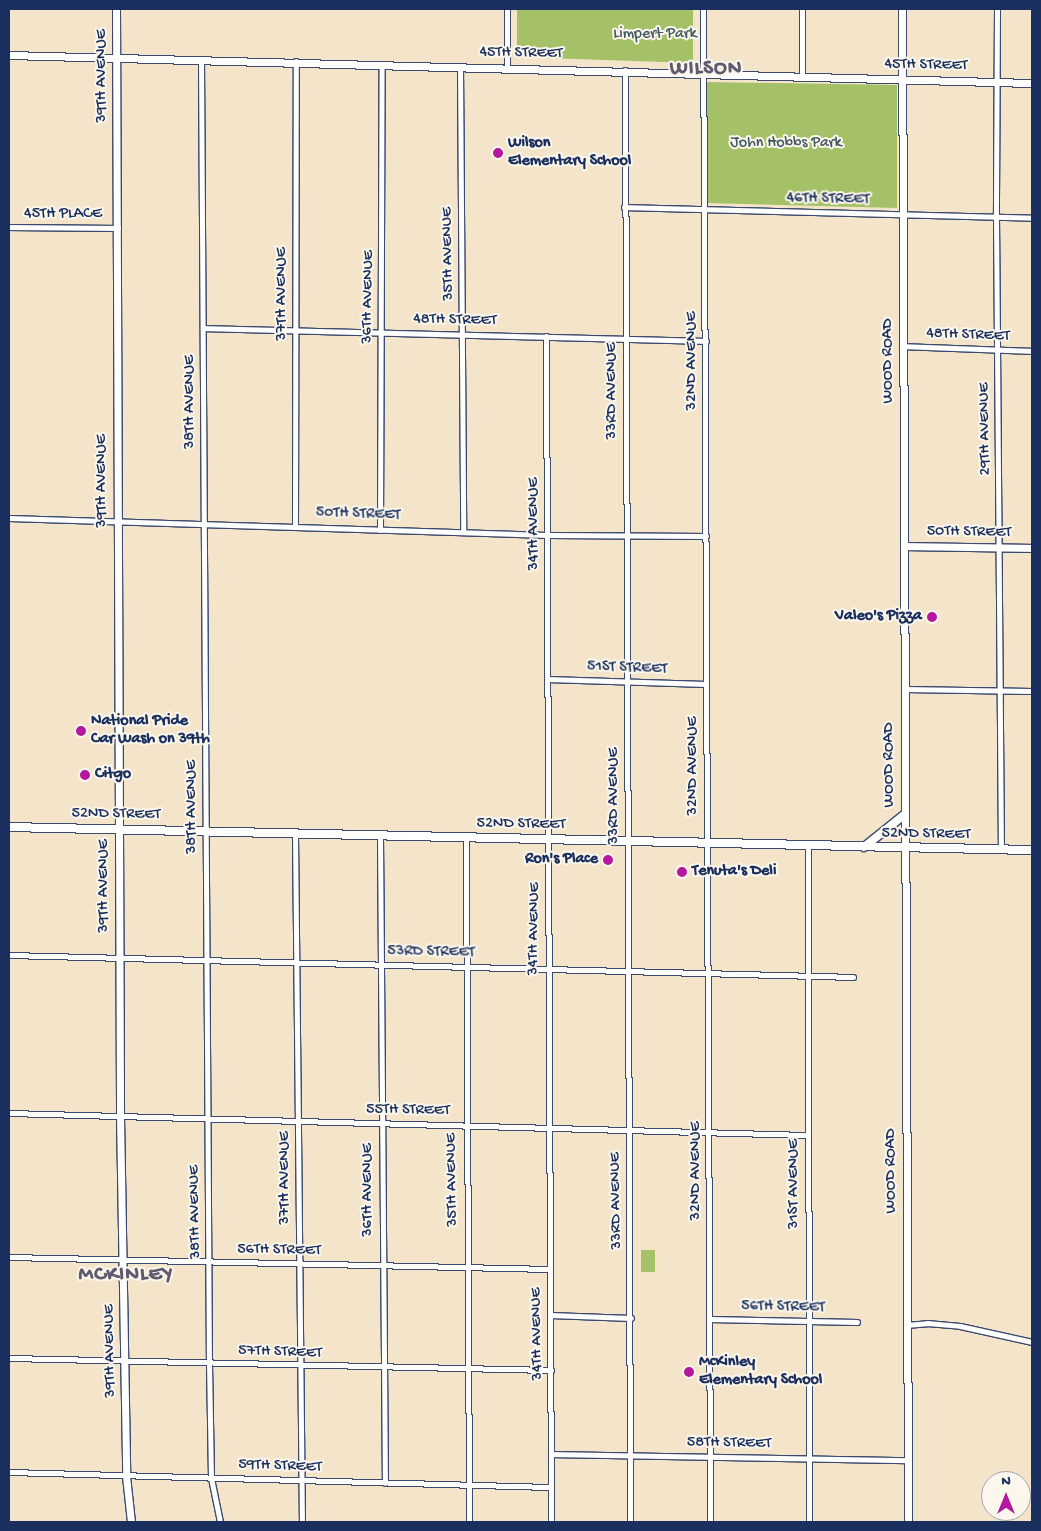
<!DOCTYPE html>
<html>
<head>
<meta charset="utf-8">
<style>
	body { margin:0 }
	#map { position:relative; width:1041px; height:1531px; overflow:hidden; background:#f4e4ca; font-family:"Gochi Hand",sans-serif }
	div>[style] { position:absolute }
	.green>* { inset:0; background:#a5c167 }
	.roads { filter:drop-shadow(1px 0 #3c4a6e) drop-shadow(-1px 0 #3c4a6e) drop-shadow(0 1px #3c4a6e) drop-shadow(0 -1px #3c4a6e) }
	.street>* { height:5px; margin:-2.5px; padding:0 2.5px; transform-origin:2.5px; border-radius:2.5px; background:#fff }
	.secondary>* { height:7px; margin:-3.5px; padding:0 3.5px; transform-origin:3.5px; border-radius:3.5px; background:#fff }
	.primary>* { height:8px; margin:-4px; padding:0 4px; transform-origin:4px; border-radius:4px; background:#fff }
	.dots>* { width:14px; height:14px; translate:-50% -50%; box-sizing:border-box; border:2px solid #fbf7ec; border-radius:50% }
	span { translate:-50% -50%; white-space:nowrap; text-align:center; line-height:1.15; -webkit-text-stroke:4px #fbf7ec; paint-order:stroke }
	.park-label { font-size:16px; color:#445b61 }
	.street-label { font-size:16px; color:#1b2f5e }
	.poi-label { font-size:16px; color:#1b2f5e; font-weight:700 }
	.left { translate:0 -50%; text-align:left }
	.right { translate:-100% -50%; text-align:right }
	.district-label { font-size:21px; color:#5f5a6e; font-weight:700; letter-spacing:1px }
	.frame { position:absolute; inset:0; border:10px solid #1b2f5e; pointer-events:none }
	.north { position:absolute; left:981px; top:1471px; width:50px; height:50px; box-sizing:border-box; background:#fbf7ec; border:1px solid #a1a7b3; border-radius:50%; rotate:0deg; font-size:14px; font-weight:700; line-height:20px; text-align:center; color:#1b2f5e }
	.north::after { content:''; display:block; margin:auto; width:18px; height:22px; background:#b5179e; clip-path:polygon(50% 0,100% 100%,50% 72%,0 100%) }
</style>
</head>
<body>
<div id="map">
	<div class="green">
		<div style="clip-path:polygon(517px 9px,693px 9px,693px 63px,517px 57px)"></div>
		<div style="clip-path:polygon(707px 82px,897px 85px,897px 208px,707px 203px)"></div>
		<div style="clip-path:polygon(641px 1250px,655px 1250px,655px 1272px,641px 1272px)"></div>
	</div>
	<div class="roads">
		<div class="street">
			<div style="left:703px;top:9px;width:1513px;rotate:89.73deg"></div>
			<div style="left:802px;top:9px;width:68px;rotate:90deg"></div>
			<div style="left:997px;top:9px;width:208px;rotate:90.3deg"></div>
			<div style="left:996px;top:217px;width:632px;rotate:89.55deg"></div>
			<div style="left:201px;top:60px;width:1303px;rotate:89.65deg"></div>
			<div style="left:209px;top:1363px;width:115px;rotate:89deg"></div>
			<div style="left:211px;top:1478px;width:45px;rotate:78.4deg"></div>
			<div style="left:460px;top:66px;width:466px;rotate:89.6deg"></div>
			<div style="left:507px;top:67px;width:58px;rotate:-90deg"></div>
			<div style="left:625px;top:70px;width:1452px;rotate:89.8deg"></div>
			<div style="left:624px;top:207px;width:408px;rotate:1.5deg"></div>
			<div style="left:9px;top:227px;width:109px;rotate:0.5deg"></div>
			<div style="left:203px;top:328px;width:503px;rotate:1.48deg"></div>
			<div style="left:546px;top:336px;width:1186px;rotate:89.76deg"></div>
			<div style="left:902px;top:346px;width:130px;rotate:2.2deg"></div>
			<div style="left:9px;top:518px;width:539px;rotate:1.81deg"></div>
			<div style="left:548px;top:535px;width:158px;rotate:0.4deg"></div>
			<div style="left:295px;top:527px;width:466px;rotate:-89.9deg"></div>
			<div style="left:380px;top:530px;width:466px;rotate:-89.8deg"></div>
			<div style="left:547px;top:679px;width:159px;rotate:1.8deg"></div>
			<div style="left:904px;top:689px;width:128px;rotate:0.9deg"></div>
			<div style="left:295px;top:834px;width:688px;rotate:89.42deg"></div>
			<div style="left:380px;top:837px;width:646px;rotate:89.56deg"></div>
			<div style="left:466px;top:838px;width:684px;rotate:89.75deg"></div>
			<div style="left:808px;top:846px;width:676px;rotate:89.92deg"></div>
			<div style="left:9px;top:955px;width:844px;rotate:1.49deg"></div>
			<div style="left:9px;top:1113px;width:798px;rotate:1.58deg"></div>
			<div style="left:9px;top:1257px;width:540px;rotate:1.27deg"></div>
			<div style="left:550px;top:1315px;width:81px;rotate:2.1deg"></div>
			<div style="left:709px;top:1319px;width:148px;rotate:1.2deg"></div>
			<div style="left:906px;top:1325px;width:21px;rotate:-5deg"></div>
			<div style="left:927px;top:1323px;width:33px;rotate:5deg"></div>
			<div style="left:960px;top:1326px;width:74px;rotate:12.5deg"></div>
			<div style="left:9px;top:1358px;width:542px;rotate:1.27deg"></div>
			<div style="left:551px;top:1454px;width:356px;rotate:1deg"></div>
			<div style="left:9px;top:1472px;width:541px;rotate:1.59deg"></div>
		</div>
		<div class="secondary">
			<div style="left:116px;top:9px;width:1107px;rotate:89.79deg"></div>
			<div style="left:120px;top:1116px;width:360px;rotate:89deg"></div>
			<div style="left:126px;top:1476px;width:46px;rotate:83.8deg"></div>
			<div style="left:902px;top:9px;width:1513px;rotate:89.77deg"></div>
			<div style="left:9px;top:55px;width:1023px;rotate:1.57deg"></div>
			<div style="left:905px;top:546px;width:127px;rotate:0.9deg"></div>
		</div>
		<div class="primary">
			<div style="left:9px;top:827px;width:1023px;rotate:1.29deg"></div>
			<div style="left:864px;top:847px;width:51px;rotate:-38.7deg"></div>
		</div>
	</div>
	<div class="dots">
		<div style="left:498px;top:153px;background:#b5179e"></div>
		<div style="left:932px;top:617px;background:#b5179e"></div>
		<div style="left:81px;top:731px;background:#b5179e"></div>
		<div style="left:85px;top:775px;background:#b5179e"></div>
		<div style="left:608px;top:860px;background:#b5179e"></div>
		<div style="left:682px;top:872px;background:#b5179e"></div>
		<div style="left:689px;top:1372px;background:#b5179e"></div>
	</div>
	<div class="park-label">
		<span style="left:655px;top:35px">Limpert Park</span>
		<span style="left:786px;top:144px">John Hobbs Park</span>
	</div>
	<div class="street-label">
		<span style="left:521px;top:54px;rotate:1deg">45TH STREET</span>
		<span style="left:926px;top:66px;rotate:1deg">45TH STREET</span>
		<span style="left:103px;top:76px;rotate:-90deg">39TH AVENUE</span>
		<span style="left:828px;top:200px;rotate:1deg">46TH STREET</span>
		<span style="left:63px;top:215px">45TH PLACE</span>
		<span style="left:449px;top:254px;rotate:-91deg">35TH AVENUE</span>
		<span style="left:283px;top:294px;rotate:-90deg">37TH AVENUE</span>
		<span style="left:369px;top:297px;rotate:-89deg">36TH AVENUE</span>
		<span style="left:455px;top:321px;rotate:1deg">48TH STREET</span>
		<span style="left:968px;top:336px;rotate:2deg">48TH STREET</span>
		<span style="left:693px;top:361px;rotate:-90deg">32ND AVENUE</span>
		<span style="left:889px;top:361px;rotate:-90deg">WOOD ROAD</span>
		<span style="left:613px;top:391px;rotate:-90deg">33RD AVENUE</span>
		<span style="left:191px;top:402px;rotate:-90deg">38TH AVENUE</span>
		<span style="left:986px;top:429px;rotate:-91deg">29TH AVENUE</span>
		<span style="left:103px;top:481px;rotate:-90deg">39TH AVENUE</span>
		<span style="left:358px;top:515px;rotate:2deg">50TH STREET</span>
		<span style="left:535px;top:524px;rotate:-90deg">34TH AVENUE</span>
		<span style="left:969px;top:533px;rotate:1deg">50TH STREET</span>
		<span style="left:627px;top:669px;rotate:2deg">51ST STREET</span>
		<span style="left:890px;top:765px;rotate:-90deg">WOOD ROAD</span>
		<span style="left:694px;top:766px;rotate:-90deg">32ND AVENUE</span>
		<span style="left:615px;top:796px;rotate:-90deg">33RD AVENUE</span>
		<span style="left:193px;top:807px;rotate:-90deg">38TH AVENUE</span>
		<span style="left:116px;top:815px;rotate:1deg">52ND STREET</span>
		<span style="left:521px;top:825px;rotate:1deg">52ND STREET</span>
		<span style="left:926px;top:835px;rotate:1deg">52ND STREET</span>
		<span style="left:105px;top:886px;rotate:-90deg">39TH AVENUE</span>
		<span style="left:535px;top:929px;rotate:-89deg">34TH AVENUE</span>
		<span style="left:431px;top:953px;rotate:1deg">53RD STREET</span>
		<span style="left:408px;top:1111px;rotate:1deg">55TH STREET</span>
		<span style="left:697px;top:1171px;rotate:-90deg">32ND AVENUE</span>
		<span style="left:892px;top:1171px;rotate:-90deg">WOOD ROAD</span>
		<span style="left:286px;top:1178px;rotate:-90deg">37TH AVENUE</span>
		<span style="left:453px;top:1180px;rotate:-91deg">35TH AVENUE</span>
		<span style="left:795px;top:1184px;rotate:-90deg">31ST AVENUE</span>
		<span style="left:369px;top:1190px;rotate:-90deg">36TH AVENUE</span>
		<span style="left:617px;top:1201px;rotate:-91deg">33RD AVENUE</span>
		<span style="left:196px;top:1212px;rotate:-91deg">38TH AVENUE</span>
		<span style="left:279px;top:1251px;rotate:1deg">56TH STREET</span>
		<span style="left:783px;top:1308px;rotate:1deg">56TH STREET</span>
		<span style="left:538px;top:1334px;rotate:-91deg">34TH AVENUE</span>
		<span style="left:111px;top:1351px;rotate:-91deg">39TH AVENUE</span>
		<span style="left:280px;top:1353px;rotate:2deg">57TH STREET</span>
		<span style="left:729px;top:1444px;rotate:1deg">58TH STREET</span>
		<span style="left:280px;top:1467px;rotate:2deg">59TH STREET</span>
	</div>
	<div class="poi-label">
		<span class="left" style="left:508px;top:153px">Wilson<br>Elementary School</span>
		<span class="right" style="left:922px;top:617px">Valeo's Pizza</span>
		<span class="left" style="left:91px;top:731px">National Pride<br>Car Wash on 39th</span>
		<span class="left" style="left:95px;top:775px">Citgo</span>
		<span class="right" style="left:598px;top:860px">Ron's Place</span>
		<span class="left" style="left:692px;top:872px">Tenuta's Deli</span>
		<span class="left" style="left:699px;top:1372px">McKinley<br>Elementary School</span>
	</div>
	<div class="district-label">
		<span style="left:706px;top:70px">WILSON</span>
		<span style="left:126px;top:1276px">MCKINLEY</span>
	</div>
	<div class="frame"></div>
	<div class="north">N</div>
</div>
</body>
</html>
